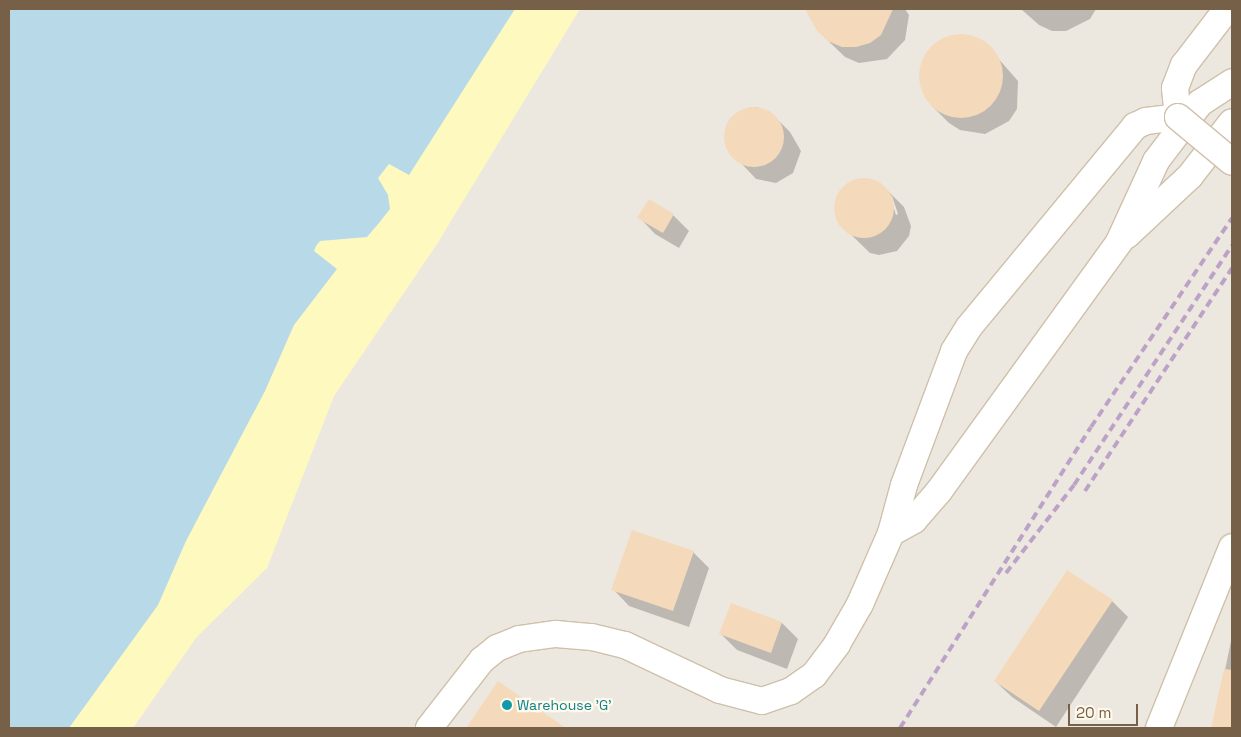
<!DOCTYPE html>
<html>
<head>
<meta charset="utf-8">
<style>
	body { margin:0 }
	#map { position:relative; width:1241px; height:737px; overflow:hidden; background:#fdf7e4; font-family:"Space Grotesk",sans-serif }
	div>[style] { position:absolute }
	.industrial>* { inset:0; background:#ede8df }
	.sand>* { inset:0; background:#fef9be }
	.water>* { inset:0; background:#b8dae8 }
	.shadow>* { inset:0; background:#0003 }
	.building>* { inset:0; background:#f4dabb }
	.round { border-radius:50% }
	.roads { filter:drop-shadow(1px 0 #cfc0aa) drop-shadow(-1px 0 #cfc0aa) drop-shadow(0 1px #cfc0aa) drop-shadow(0 -1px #cfc0aa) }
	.minor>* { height:26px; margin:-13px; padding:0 13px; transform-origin:13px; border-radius:13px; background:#fff }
	.rail>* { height:4px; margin-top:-2px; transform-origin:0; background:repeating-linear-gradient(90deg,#bca2c7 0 8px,transparent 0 13px) }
	.bridges { filter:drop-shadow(1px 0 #cfc0aa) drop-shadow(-1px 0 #cfc0aa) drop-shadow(0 1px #cfc0aa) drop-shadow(0 -1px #cfc0aa) }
	.minor-bridge>* { height:26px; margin:-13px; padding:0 13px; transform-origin:13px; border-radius:13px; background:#fff }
	.dots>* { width:14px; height:14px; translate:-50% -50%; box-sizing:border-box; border:2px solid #fffaec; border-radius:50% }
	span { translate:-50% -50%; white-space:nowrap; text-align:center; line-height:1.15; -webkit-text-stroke:4.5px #fffaec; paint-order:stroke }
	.culture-label { font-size:14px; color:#0d838f }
	.left { translate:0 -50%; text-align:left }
	.frame { position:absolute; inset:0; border:10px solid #776048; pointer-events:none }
	.scale { position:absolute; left:1068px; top:704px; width:70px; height:22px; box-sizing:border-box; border:2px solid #776048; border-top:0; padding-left:6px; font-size:15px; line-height:18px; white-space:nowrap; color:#776048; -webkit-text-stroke:4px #fffaec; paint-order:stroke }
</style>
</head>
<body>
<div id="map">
	<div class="industrial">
		<div style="clip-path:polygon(527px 9px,1232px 9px,1232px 728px,72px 728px,158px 609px,317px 251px)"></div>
	</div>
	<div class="sand">
		<div style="clip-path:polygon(450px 9px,580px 9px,437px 244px,334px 396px,267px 568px,196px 638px,133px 728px,69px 728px,177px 562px,186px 541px,231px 310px,357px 205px)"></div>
	</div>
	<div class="water">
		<div style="clip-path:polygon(9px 9px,515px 9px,409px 175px,389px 164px,378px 178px,388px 195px,390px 209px,379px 223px,367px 237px,320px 241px,316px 246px,314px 251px,337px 269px,294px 325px,265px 391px,186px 541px,158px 605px,69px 728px,9px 728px)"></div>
	</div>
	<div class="shadow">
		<div style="clip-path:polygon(810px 9px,905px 9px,909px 15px,905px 40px,887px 59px,859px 63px,845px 57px,818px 31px)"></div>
		<div style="clip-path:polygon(1021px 9px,1096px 9px,1090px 19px,1066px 31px,1052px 31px,1039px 25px)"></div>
		<div style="clip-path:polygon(956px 35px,970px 36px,983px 41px,1018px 81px,1017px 109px,1009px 121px,985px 134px,960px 130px,949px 123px,932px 106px,920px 83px,920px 70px,932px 47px)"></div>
		<div style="clip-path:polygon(757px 107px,773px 115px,790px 132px,801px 151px,793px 173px,776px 183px,756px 179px,726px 147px,726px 126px,731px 118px,748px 108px)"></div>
		<div style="clip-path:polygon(evenodd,870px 180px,887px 190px,904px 207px,911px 226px,909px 236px,897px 251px,879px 255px,870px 253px,839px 223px,835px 205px,843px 188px,850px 183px,870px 180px,890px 196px,892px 196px,898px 214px,896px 215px,890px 196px)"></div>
		<div style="clip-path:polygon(673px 215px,689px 231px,679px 248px,655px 234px,639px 217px)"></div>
		<div style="clip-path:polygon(693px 552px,709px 568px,689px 627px,629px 606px,613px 589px)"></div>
		<div style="clip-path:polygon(1112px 601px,1128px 617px,1056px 727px,1012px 697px,995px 681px)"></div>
		<div style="clip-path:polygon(782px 623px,798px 639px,787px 669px,737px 650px,721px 634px)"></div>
		<div style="clip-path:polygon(1231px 641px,1232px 728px,1213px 728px)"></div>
		<div style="clip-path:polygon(498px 683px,564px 728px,468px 728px)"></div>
	</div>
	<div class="building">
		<div style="clip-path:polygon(805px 9px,893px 9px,881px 35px,870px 43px,856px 47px,842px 47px,828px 41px,817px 31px)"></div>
		<div class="round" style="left:919px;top:34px;width:84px;height:84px"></div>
		<div class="round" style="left:724px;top:107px;width:60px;height:60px"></div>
		<div class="round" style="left:834px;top:178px;width:60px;height:60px"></div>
		<div style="clip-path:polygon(649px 199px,674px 214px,663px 233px,637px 218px)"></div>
		<div style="clip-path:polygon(632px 530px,694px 551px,673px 611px,611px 590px)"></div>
		<div style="clip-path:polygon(1067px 570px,1113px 600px,1039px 711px,994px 681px)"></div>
		<div style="clip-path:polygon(731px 603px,782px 622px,771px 653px,719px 634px)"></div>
		<div style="clip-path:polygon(1224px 669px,1232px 670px,1232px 728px,1211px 728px)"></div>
		<div style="clip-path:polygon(498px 681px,566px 728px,466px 728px)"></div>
	</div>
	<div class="roads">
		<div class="minor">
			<div style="left:1127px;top:235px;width:86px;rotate:-43.1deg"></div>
			<div style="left:1190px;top:176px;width:68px;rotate:-52.1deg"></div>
			<div style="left:891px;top:533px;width:26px;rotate:-29deg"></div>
			<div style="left:914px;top:520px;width:38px;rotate:-49deg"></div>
			<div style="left:939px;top:491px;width:307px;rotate:-54.1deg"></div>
			<div style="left:1119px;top:242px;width:89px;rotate:-65.4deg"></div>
			<div style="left:1156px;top:161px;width:73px;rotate:-52.8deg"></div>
			<div style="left:1200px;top:103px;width:38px;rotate:-33deg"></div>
			<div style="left:429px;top:728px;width:86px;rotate:-52.1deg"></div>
			<div style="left:482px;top:660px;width:19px;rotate:-39deg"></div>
			<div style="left:497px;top:648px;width:24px;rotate:-22deg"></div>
			<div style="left:519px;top:639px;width:37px;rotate:-8deg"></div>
			<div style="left:556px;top:634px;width:36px;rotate:5deg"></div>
			<div style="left:592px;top:637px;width:34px;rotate:14deg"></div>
			<div style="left:625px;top:645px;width:105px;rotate:25.3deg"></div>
			<div style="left:720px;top:690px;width:43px;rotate:14.7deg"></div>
			<div style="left:762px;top:701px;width:31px;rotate:-19deg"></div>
			<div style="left:791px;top:691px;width:28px;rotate:-35deg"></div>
			<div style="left:814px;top:675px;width:39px;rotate:-53deg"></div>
			<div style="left:837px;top:644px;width:46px;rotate:-60.1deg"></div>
			<div style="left:860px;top:604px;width:77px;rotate:-66.4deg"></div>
			<div style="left:891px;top:533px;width:50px;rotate:-74.8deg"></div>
			<div style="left:904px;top:485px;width:143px;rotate:-69.5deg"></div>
			<div style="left:954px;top:351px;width:28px;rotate:-58deg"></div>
			<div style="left:969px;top:327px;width:261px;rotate:-50.4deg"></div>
			<div style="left:1135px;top:126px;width:12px;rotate:-24deg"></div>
			<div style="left:1146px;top:121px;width:32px;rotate:-7deg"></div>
			<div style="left:1178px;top:117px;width:29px;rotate:-96deg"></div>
			<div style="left:1175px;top:88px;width:25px;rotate:-69deg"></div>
			<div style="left:1184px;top:65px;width:71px;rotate:-52.5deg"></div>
			<div style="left:1159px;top:728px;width:195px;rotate:-68deg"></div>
		</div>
	</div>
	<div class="rail">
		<div style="left:1085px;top:491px;width:267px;rotate:-56.6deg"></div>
		<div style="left:1006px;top:573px;width:111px;rotate:-52.3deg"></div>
		<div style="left:1074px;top:485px;width:287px;rotate:-56.6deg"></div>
		<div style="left:900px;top:728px;width:356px;rotate:-57.6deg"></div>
		<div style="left:1091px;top:427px;width:252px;rotate:-56deg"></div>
	</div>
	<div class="bridges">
		<div class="minor-bridge">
			<div style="left:1178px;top:117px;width:70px;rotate:39.8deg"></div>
		</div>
	</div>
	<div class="dots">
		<div style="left:507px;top:705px;background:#0f9aa8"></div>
	</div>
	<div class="culture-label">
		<span class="left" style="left:517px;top:705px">Warehouse 'G'</span>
	</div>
	<div class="frame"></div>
	<div class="scale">20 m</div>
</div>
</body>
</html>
